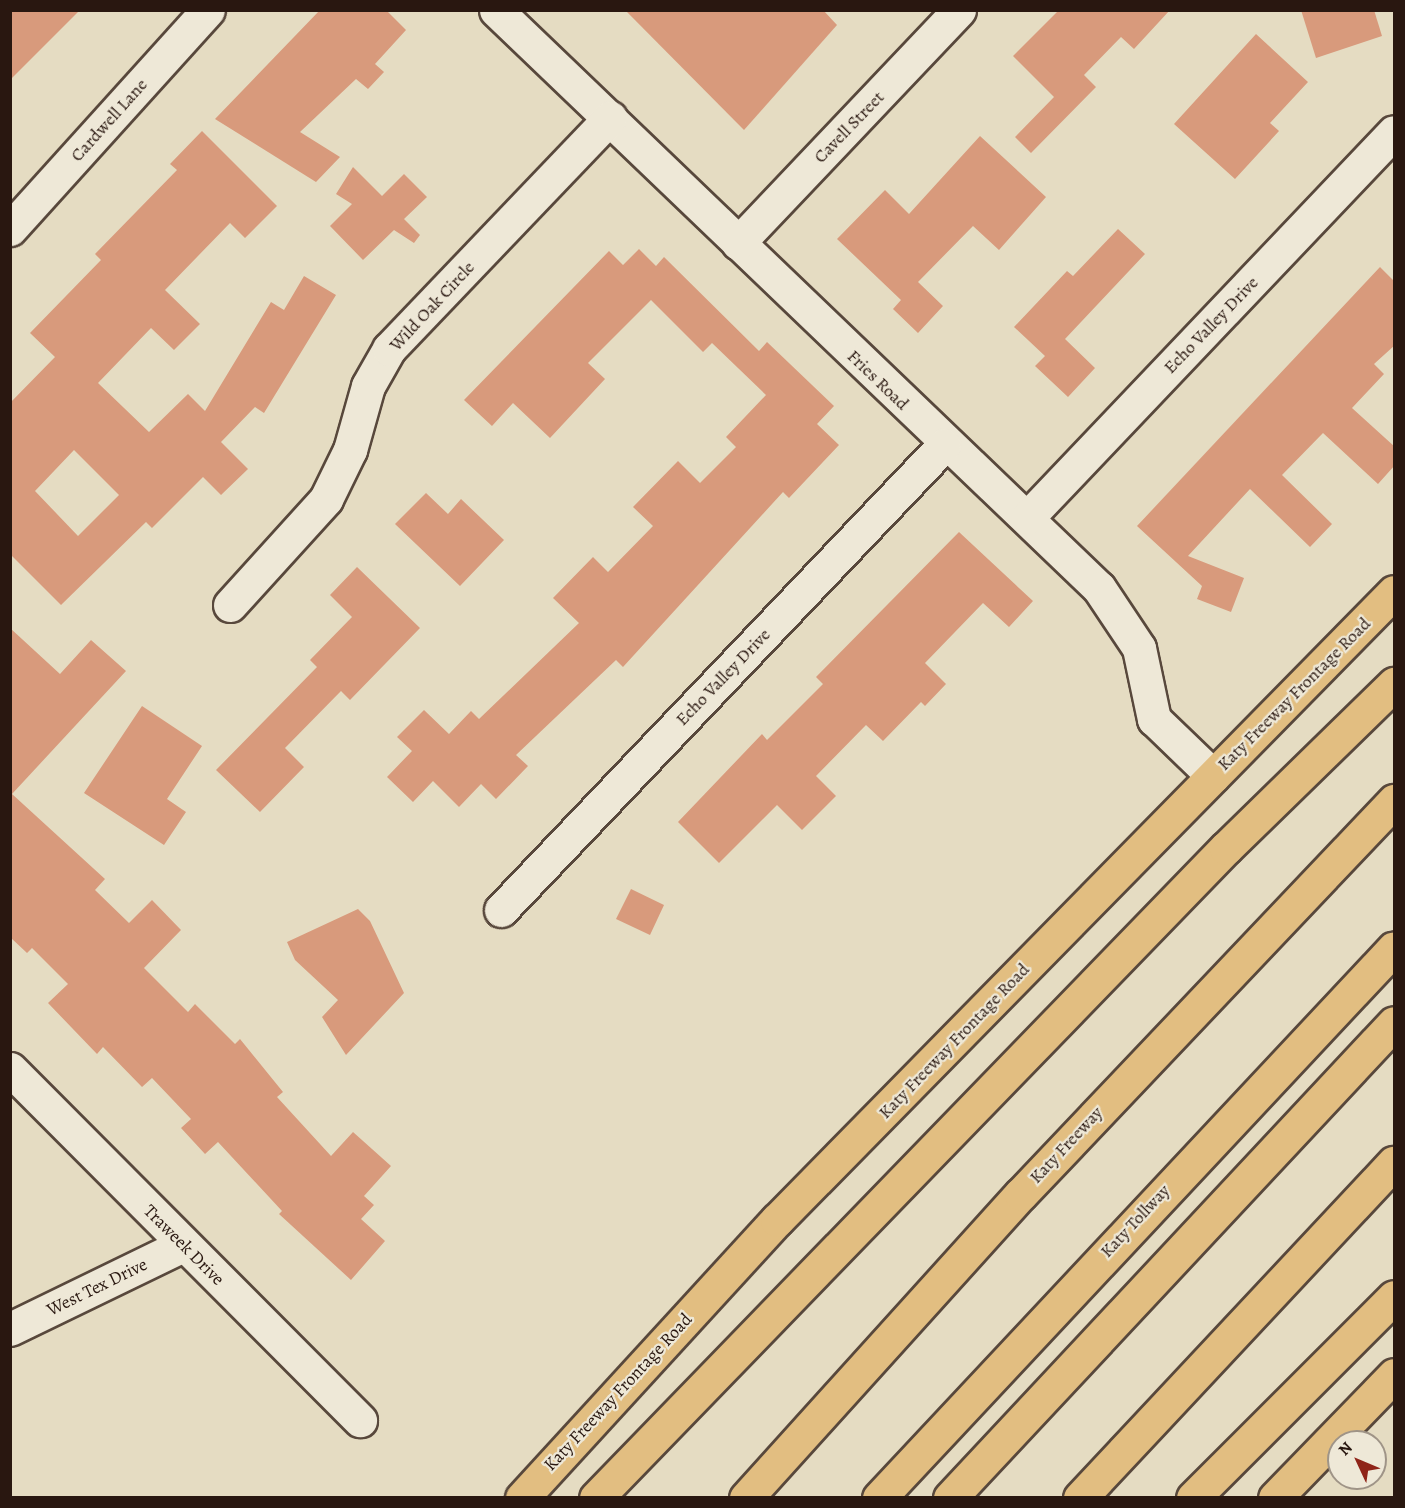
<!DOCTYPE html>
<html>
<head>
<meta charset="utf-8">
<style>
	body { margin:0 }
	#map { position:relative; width:1405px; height:1508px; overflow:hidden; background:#e5dcc2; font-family:Alegreya,serif }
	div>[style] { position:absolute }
	.building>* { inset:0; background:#d89a7c }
	.roads { filter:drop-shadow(2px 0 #58483c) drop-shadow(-2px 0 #58483c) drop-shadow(0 2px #58483c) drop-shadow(0 -2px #58483c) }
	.minor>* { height:33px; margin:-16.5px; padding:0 16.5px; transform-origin:16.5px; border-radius:16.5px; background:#eee8d7 }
	.major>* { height:33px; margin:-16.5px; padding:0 16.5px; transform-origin:16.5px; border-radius:16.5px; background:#e2be81 }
	.highway>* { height:33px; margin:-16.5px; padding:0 16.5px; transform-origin:16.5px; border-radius:16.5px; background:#e2be81 }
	span { translate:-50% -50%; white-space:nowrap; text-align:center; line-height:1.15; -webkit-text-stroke:4.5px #eee8d7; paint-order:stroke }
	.street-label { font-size:18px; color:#291710 }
	.frame { position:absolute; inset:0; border:12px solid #291710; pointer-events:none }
	.north { position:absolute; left:1327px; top:1430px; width:60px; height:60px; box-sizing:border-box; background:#eee8d7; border:2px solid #9f9487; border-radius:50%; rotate:314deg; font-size:16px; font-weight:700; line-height:24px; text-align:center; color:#291710 }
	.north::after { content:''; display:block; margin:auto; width:21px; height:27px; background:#8f2418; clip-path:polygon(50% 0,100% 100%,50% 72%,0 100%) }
</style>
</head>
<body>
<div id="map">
	<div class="building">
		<div style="clip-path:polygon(10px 10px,80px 10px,10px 80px)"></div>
		<div style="clip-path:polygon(320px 10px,386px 10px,406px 30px,375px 64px,384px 72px,368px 89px,356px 79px,300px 132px,340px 157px,316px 182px,215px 119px)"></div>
		<div style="clip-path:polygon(625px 10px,823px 10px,837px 25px,744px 130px)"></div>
		<div style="clip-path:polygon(1059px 10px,1170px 10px,1134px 49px,1121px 37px,1084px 75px,1096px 87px,1031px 153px,1015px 137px,1054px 97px,1013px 56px)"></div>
		<div style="clip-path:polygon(1301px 10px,1374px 10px,1382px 36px,1316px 58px)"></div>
		<div style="clip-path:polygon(1256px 34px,1308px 82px,1270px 123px,1279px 131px,1235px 179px,1174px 124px)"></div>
		<div style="clip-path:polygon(evenodd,202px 131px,277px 206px,245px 238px,230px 223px,165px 290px,200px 324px,174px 350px,151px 328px,98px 383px,149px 432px,188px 394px,205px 411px,271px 302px,284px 310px,304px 276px,336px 295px,264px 413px,255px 407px,221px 442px,248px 469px,221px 495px,203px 477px,152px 528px,146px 522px,61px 605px,10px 554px,10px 403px,55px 357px,30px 333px,101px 260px,95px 254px,177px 170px,170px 164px,202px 131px,74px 450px,119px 495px,78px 536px,35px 491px,74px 450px)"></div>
		<div style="clip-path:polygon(980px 136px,1046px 197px,999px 250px,973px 226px,918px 282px,943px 306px,918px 333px,893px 309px,901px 300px,837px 239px,885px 190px,909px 214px)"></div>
		<div style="clip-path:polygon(353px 167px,382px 196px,404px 174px,427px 197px,404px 219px,420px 235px,414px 243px,394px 230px,363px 260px,330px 226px,352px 204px,336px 194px)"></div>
		<div style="clip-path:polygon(1118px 229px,1145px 254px,1065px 339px,1095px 368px,1068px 397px,1035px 366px,1045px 356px,1014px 327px,1067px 271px,1073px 276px)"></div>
		<div style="clip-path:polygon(639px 249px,656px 266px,664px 257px,759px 351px,767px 342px,834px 406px,817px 424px,839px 445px,789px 498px,783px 492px,623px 667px,616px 660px,516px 755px,528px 766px,496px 799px,481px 784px,459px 807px,433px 781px,413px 802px,387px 777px,412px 751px,397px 737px,424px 710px,449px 734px,471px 711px,479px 719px,579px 623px,553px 598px,593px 557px,608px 572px,653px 526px,633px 507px,678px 461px,700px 483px,736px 447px,726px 437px,766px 395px,712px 343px,703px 352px,651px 300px,588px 363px,605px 379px,550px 438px,513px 403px,492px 426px,464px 400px,609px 251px,623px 265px)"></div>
		<div style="clip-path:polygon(1380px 267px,1395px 282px,1395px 345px,1374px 364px,1384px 374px,1352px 408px,1395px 447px,1395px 465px,1378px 484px,1323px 433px,1282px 475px,1332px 524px,1310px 547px,1250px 489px,1188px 556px,1244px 578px,1231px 612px,1197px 599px,1202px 586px,1137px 526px)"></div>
		<div style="clip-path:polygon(426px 493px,448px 514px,461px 499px,504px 540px,460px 586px,395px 524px)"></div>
		<div style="clip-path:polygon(959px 532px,1033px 601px,1009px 627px,983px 603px,925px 663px,946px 684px,925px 706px,921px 702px,883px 741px,866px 725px,816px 776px,836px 796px,802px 830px,777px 805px,719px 863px,678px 822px,762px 734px,767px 740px,823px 684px,816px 677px)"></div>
		<div style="clip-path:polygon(357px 567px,420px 628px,350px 700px,341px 691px,285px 748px,304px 767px,260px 812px,216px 770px,317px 667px,310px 660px,352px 617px,330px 595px)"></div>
		<div style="clip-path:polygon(10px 628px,60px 674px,91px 640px,126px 671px,12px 794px,105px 879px,95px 890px,129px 923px,152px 900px,181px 930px,144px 968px,188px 1012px,195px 1004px,235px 1044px,240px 1039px,283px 1092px,277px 1097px,331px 1156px,353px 1132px,391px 1166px,364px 1196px,374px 1205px,361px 1219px,385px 1241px,351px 1280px,279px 1214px,282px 1211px,218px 1142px,205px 1154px,181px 1128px,191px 1119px,152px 1078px,142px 1087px,103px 1047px,97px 1054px,48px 1003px,68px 984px,32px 948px,27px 953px,10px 937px)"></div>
		<div style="clip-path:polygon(142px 706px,202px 746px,167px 799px,186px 812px,164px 845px,84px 793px)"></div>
		<div style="clip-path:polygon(631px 889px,664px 905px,650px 935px,616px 919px)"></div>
		<div style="clip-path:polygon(358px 909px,370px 921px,404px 993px,346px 1055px,322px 1017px,338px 1000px,295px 960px,287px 942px)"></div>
	</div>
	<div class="roads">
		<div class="minor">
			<div style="left:496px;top:10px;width:835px;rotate:43.79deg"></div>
			<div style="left:1099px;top:588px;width:72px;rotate:56.3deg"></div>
			<div style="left:1139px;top:648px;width:73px;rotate:78.1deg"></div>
			<div style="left:1154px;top:719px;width:82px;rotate:44deg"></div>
			<div style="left:10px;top:229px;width:295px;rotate:-47.9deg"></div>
			<div style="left:738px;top:243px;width:321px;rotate:-46.5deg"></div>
			<div style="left:1028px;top:517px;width:531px;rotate:-46.45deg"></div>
			<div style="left:230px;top:605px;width:143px;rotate:-47.8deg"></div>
			<div style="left:326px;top:499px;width:55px;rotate:-63.9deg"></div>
			<div style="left:350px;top:450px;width:66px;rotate:-74.3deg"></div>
			<div style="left:368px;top:386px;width:43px;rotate:-60.4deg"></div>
			<div style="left:389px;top:349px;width:320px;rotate:-46.3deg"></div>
			<div style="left:501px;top:910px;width:642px;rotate:-46.39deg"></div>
			<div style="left:10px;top:1069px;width:496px;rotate:45.1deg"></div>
			<div style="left:10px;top:1329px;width:192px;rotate:-25.9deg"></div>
		</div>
		<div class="major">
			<div style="left:522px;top:1498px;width:377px;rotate:-47.5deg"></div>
			<div style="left:777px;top:1220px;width:880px;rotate:-45.51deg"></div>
			<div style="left:1275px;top:1498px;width:171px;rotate:-45.9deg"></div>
		</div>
		<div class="highway">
			<div style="left:596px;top:1498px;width:905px;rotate:-45.9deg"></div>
			<div style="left:1226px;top:848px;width:235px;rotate:-44.3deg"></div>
			<div style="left:746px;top:1498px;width:410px;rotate:-47.9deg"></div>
			<div style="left:1021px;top:1194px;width:542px;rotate:-46.5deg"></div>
			<div style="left:879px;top:1498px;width:753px;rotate:-46.88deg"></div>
			<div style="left:950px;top:1498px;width:650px;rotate:-46.93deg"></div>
			<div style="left:1080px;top:1498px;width:459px;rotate:-46.9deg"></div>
			<div style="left:1193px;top:1498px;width:284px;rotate:-45deg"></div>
		</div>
	</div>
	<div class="street-label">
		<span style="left:109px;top:120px;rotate:-48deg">Cardwell Lane</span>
		<span style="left:849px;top:127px;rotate:-46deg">Cavell Street</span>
		<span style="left:432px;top:306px;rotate:-47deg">Wild Oak Circle</span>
		<span style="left:1211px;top:325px;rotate:-46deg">Echo Valley Drive</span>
		<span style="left:878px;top:380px;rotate:44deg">Fries Road</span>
		<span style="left:723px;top:677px;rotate:-46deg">Echo Valley Drive</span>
		<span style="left:1294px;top:694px;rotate:-45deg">Katy Freeway Frontage Road</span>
		<span style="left:954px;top:1041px;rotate:-46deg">Katy Freeway Frontage Road</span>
		<span style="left:1066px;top:1145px;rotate:-47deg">Katy Freeway</span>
		<span style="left:1135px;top:1221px;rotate:-47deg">Katy Tollway</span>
		<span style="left:184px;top:1245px;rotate:45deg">Traweek Drive</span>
		<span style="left:97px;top:1287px;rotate:-26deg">West Tex Drive</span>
		<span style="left:618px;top:1392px;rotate:-47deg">Katy Freeway Frontage Road</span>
	</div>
	<div class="frame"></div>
	<div class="north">N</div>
</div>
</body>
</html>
